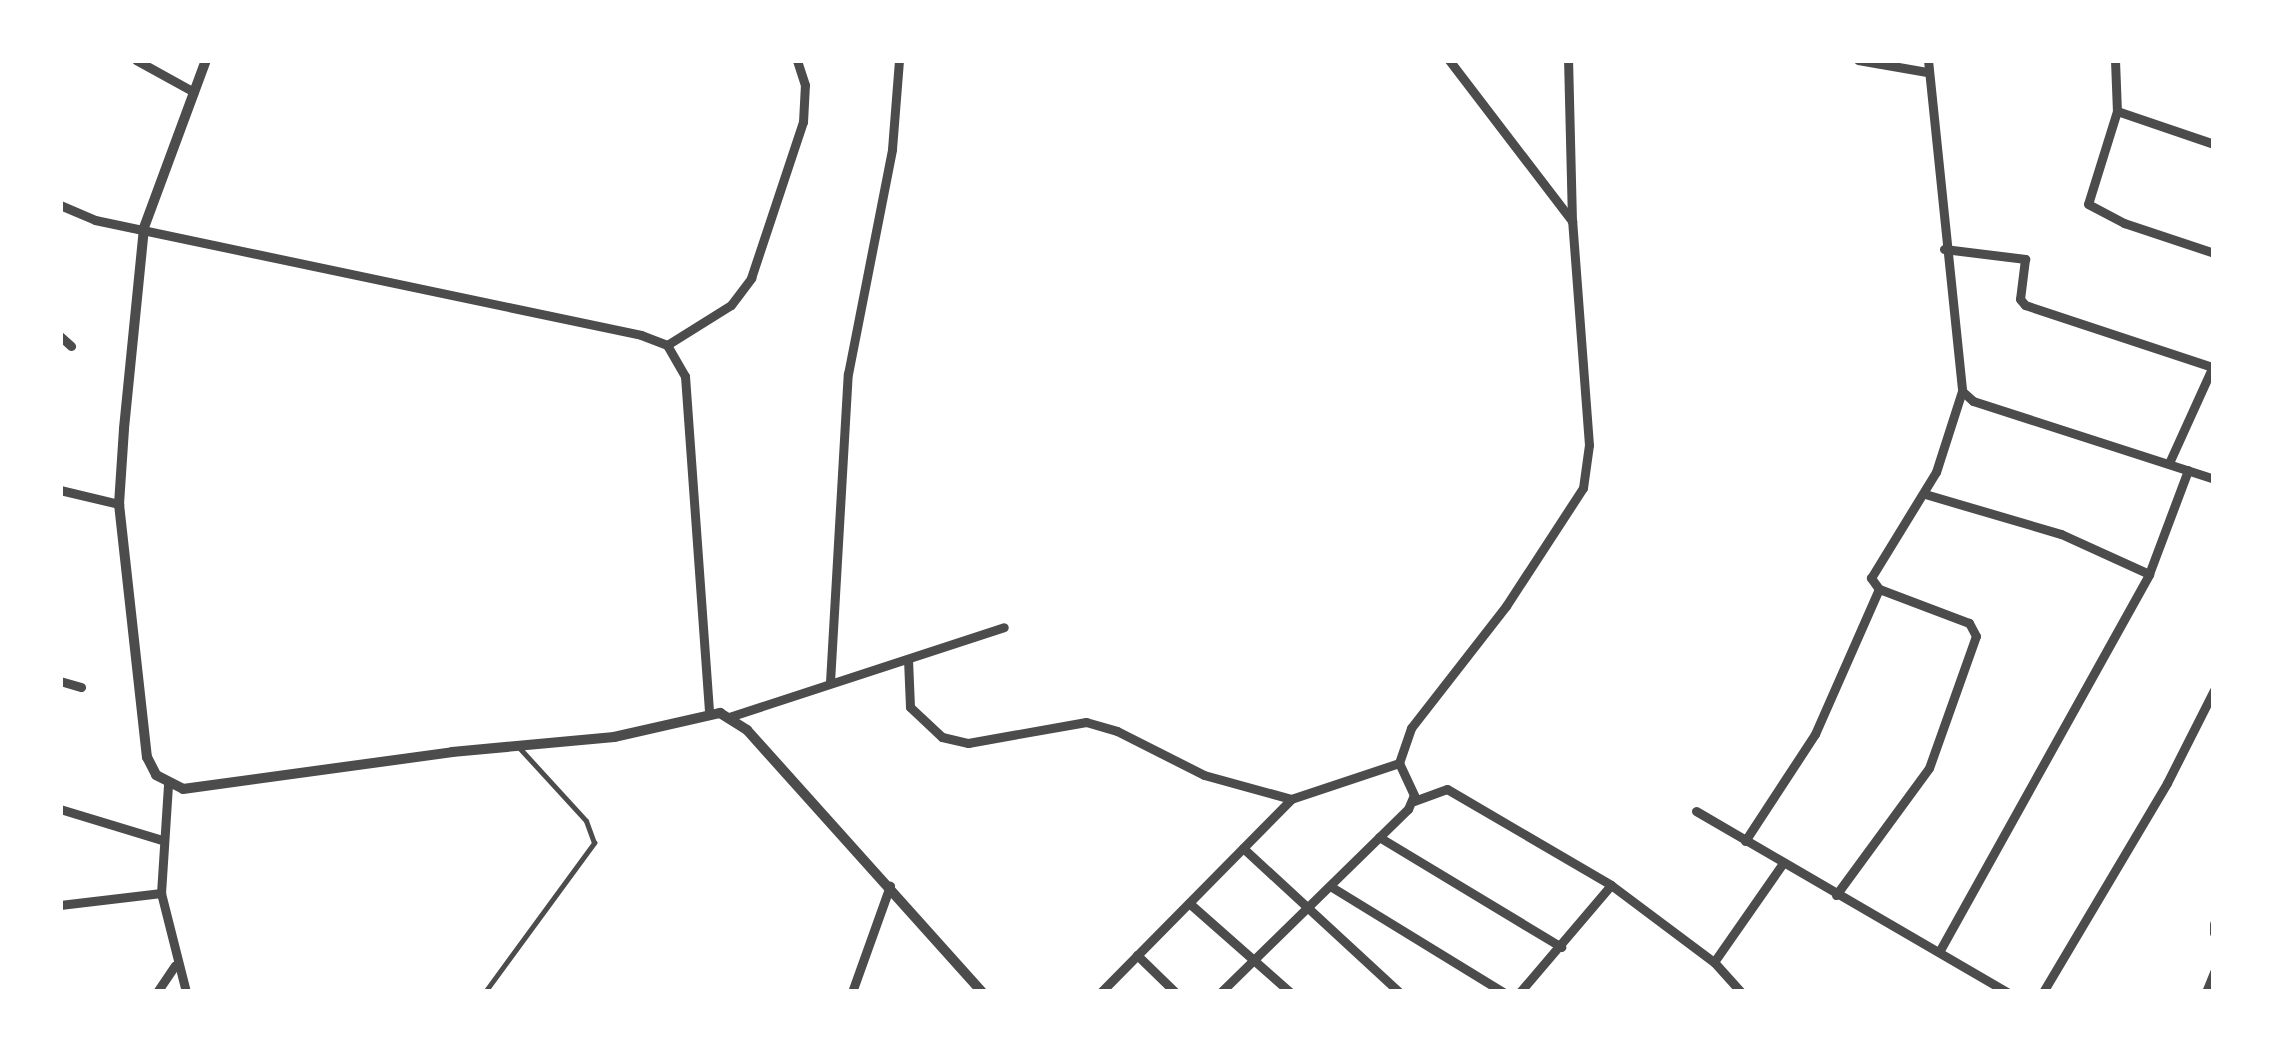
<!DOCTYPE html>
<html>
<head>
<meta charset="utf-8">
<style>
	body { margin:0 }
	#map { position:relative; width:2274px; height:1052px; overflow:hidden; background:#fff; font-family:Cabin,sans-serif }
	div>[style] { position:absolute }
	.service>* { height:4.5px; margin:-2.25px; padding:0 2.25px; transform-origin:2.25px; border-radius:2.25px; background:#4c4c4c }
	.minor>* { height:9px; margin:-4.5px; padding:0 4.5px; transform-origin:4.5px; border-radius:4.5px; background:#4c4c4c }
	.tertiary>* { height:10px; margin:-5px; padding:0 5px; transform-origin:5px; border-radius:5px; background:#4c4c4c }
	span { translate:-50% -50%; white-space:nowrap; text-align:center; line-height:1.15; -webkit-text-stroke:10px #fff; paint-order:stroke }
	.frame { position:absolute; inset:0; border:63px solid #fff; pointer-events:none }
</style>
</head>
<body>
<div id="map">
	<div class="service">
		<div style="left:485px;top:992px;width:185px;rotate:-53.8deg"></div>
		<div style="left:594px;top:843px;width:23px;rotate:-110deg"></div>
		<div style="left:586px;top:821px;width:98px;rotate:-132.5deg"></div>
	</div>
	<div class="minor">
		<div style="left:136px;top:60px;width:66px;rotate:28.9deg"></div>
		<div style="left:1449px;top:60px;width:203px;rotate:52.6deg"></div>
		<div style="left:1858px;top:60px;width:70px;rotate:9.9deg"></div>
		<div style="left:1928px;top:60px;width:333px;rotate:84.1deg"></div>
		<div style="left:1962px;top:391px;width:15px;rotate:42deg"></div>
		<div style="left:1973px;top:401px;width:253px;rotate:17.9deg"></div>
		<div style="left:2115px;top:60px;width:51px;rotate:87.8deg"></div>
		<div style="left:2117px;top:111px;width:97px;rotate:107.3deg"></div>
		<div style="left:2088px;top:204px;width:41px;rotate:27.8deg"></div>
		<div style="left:2124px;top:223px;width:95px;rotate:18.4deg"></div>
		<div style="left:2117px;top:111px;width:102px;rotate:18.8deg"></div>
		<div style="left:60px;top:205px;width:38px;rotate:23deg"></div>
		<div style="left:95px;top:220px;width:558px;rotate:11.89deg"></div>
		<div style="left:641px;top:335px;width:28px;rotate:21deg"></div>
		<div style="left:667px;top:345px;width:36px;rotate:60deg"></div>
		<div style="left:685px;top:376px;width:338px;rotate:85.9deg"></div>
		<div style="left:1944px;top:249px;width:82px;rotate:7deg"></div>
		<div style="left:2025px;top:259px;width:40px;rotate:97.1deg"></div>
		<div style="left:2020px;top:299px;width:8px;rotate:50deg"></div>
		<div style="left:2025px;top:305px;width:198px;rotate:18.3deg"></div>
		<div style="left:60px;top:336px;width:15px;rotate:42deg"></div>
		<div style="left:667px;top:345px;width:75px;rotate:-32deg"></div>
		<div style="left:731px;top:305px;width:34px;rotate:-53deg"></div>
		<div style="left:751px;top:278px;width:164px;rotate:-71.6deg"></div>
		<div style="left:803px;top:122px;width:37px;rotate:-87deg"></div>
		<div style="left:805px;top:85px;width:26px;rotate:-108deg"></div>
		<div style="left:2169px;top:463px;width:109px;rotate:-65.6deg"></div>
		<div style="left:60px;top:490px;width:61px;rotate:13.3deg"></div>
		<div style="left:1925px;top:494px;width:142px;rotate:16.4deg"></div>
		<div style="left:2061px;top:534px;width:97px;rotate:24.4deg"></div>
		<div style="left:908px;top:659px;width:48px;rotate:87.6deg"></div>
		<div style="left:910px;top:707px;width:44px;rotate:43.2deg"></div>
		<div style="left:942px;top:737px;width:27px;rotate:13deg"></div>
		<div style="left:968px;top:743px;width:120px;rotate:-10.1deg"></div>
		<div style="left:1086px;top:722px;width:32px;rotate:16deg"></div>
		<div style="left:1117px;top:731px;width:97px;rotate:26.8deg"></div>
		<div style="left:1204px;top:775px;width:90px;rotate:15.4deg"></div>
		<div style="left:60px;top:681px;width:22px;rotate:16deg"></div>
		<div style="left:830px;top:682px;width:309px;rotate:-86.7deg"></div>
		<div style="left:848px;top:374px;width:229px;rotate:-78.9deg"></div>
		<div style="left:892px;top:149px;width:89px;rotate:-85.5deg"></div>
		<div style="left:729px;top:717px;width:289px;rotate:-18.1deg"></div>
		<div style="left:168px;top:785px;width:108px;rotate:93.7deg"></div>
		<div style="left:161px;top:893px;width:102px;rotate:75.8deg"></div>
		<div style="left:1414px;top:801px;width:35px;rotate:-20deg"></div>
		<div style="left:1447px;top:789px;width:190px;rotate:30.3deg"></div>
		<div style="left:1611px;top:885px;width:129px;rotate:36.8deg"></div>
		<div style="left:1714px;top:962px;width:40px;rotate:48deg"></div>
		<div style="left:60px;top:809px;width:107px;rotate:16.9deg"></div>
		<div style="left:1696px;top:811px;width:360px;rotate:30.2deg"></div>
		<div style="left:1379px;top:837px;width:213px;rotate:31.1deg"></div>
		<div style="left:1745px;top:841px;width:128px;rotate:-56.8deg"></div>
		<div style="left:1815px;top:734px;width:158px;rotate:-66.2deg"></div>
		<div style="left:1243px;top:848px;width:212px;rotate:42.7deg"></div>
		<div style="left:1330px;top:886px;width:203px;rotate:31.5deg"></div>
		<div style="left:1836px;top:895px;width:157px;rotate:-53.8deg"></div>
		<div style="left:1929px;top:768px;width:140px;rotate:-70.4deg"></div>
		<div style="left:1976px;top:636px;width:15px;rotate:-118deg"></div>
		<div style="left:1969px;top:623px;width:96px;rotate:-159.3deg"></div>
		<div style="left:1879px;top:589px;width:14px;rotate:-126deg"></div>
		<div style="left:1871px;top:578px;width:124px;rotate:-58.5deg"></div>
		<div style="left:1936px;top:472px;width:85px;rotate:-72.2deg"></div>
		<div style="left:1189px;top:903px;width:135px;rotate:41.4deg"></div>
		<div style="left:60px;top:905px;width:102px;rotate:-6.8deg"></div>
		<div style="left:2214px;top:924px;width:9px;rotate:90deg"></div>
		<div style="left:1939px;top:952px;width:432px;rotate:-60.9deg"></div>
		<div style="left:2149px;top:574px;width:111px;rotate:-69.4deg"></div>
		<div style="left:1137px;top:955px;width:53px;rotate:44.2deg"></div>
		<div style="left:1714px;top:962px;width:121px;rotate:-55.1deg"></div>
		<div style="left:157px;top:992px;width:32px;rotate:-56deg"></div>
		<div style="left:852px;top:992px;width:113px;rotate:-70.3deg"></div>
		<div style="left:1101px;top:992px;width:271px;rotate:-45.4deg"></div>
		<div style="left:1291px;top:799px;width:114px;rotate:-18.4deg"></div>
		<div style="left:1221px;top:992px;width:262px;rotate:-44.4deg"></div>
		<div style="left:1408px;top:809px;width:15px;rotate:-67deg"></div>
		<div style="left:1414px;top:795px;width:35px;rotate:-115deg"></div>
		<div style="left:1399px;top:763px;width:37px;rotate:-71deg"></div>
		<div style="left:1411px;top:728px;width:155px;rotate:-52.1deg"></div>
		<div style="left:1506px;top:606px;width:141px;rotate:-56.9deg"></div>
		<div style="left:1583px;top:488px;width:43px;rotate:-82.1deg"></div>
		<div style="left:1589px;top:445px;width:225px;rotate:-94.3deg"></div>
		<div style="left:1572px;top:221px;width:161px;rotate:-91.4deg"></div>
		<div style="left:1520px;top:992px;width:140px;rotate:-49.6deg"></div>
		<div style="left:2043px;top:992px;width:243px;rotate:-59.3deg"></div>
		<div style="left:2167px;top:783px;width:104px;rotate:-63.2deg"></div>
		<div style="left:2206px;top:992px;width:22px;rotate:-68deg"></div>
	</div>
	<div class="tertiary">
		<div style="left:206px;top:60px;width:179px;rotate:110.3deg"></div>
		<div style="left:144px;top:228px;width:202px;rotate:95.7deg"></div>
		<div style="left:124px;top:429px;width:75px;rotate:93.8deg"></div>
		<div style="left:119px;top:504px;width:255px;rotate:83.7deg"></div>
		<div style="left:147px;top:757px;width:20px;rotate:63deg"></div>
		<div style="left:156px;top:775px;width:30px;rotate:27deg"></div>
		<div style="left:183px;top:789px;width:272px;rotate:-7.8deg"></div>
		<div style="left:452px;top:752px;width:163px;rotate:-5.3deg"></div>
		<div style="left:614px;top:737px;width:109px;rotate:-12.8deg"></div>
		<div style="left:720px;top:713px;width:32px;rotate:32deg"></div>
		<div style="left:747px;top:730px;width:352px;rotate:48.1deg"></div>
	</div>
	<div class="frame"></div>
</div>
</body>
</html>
